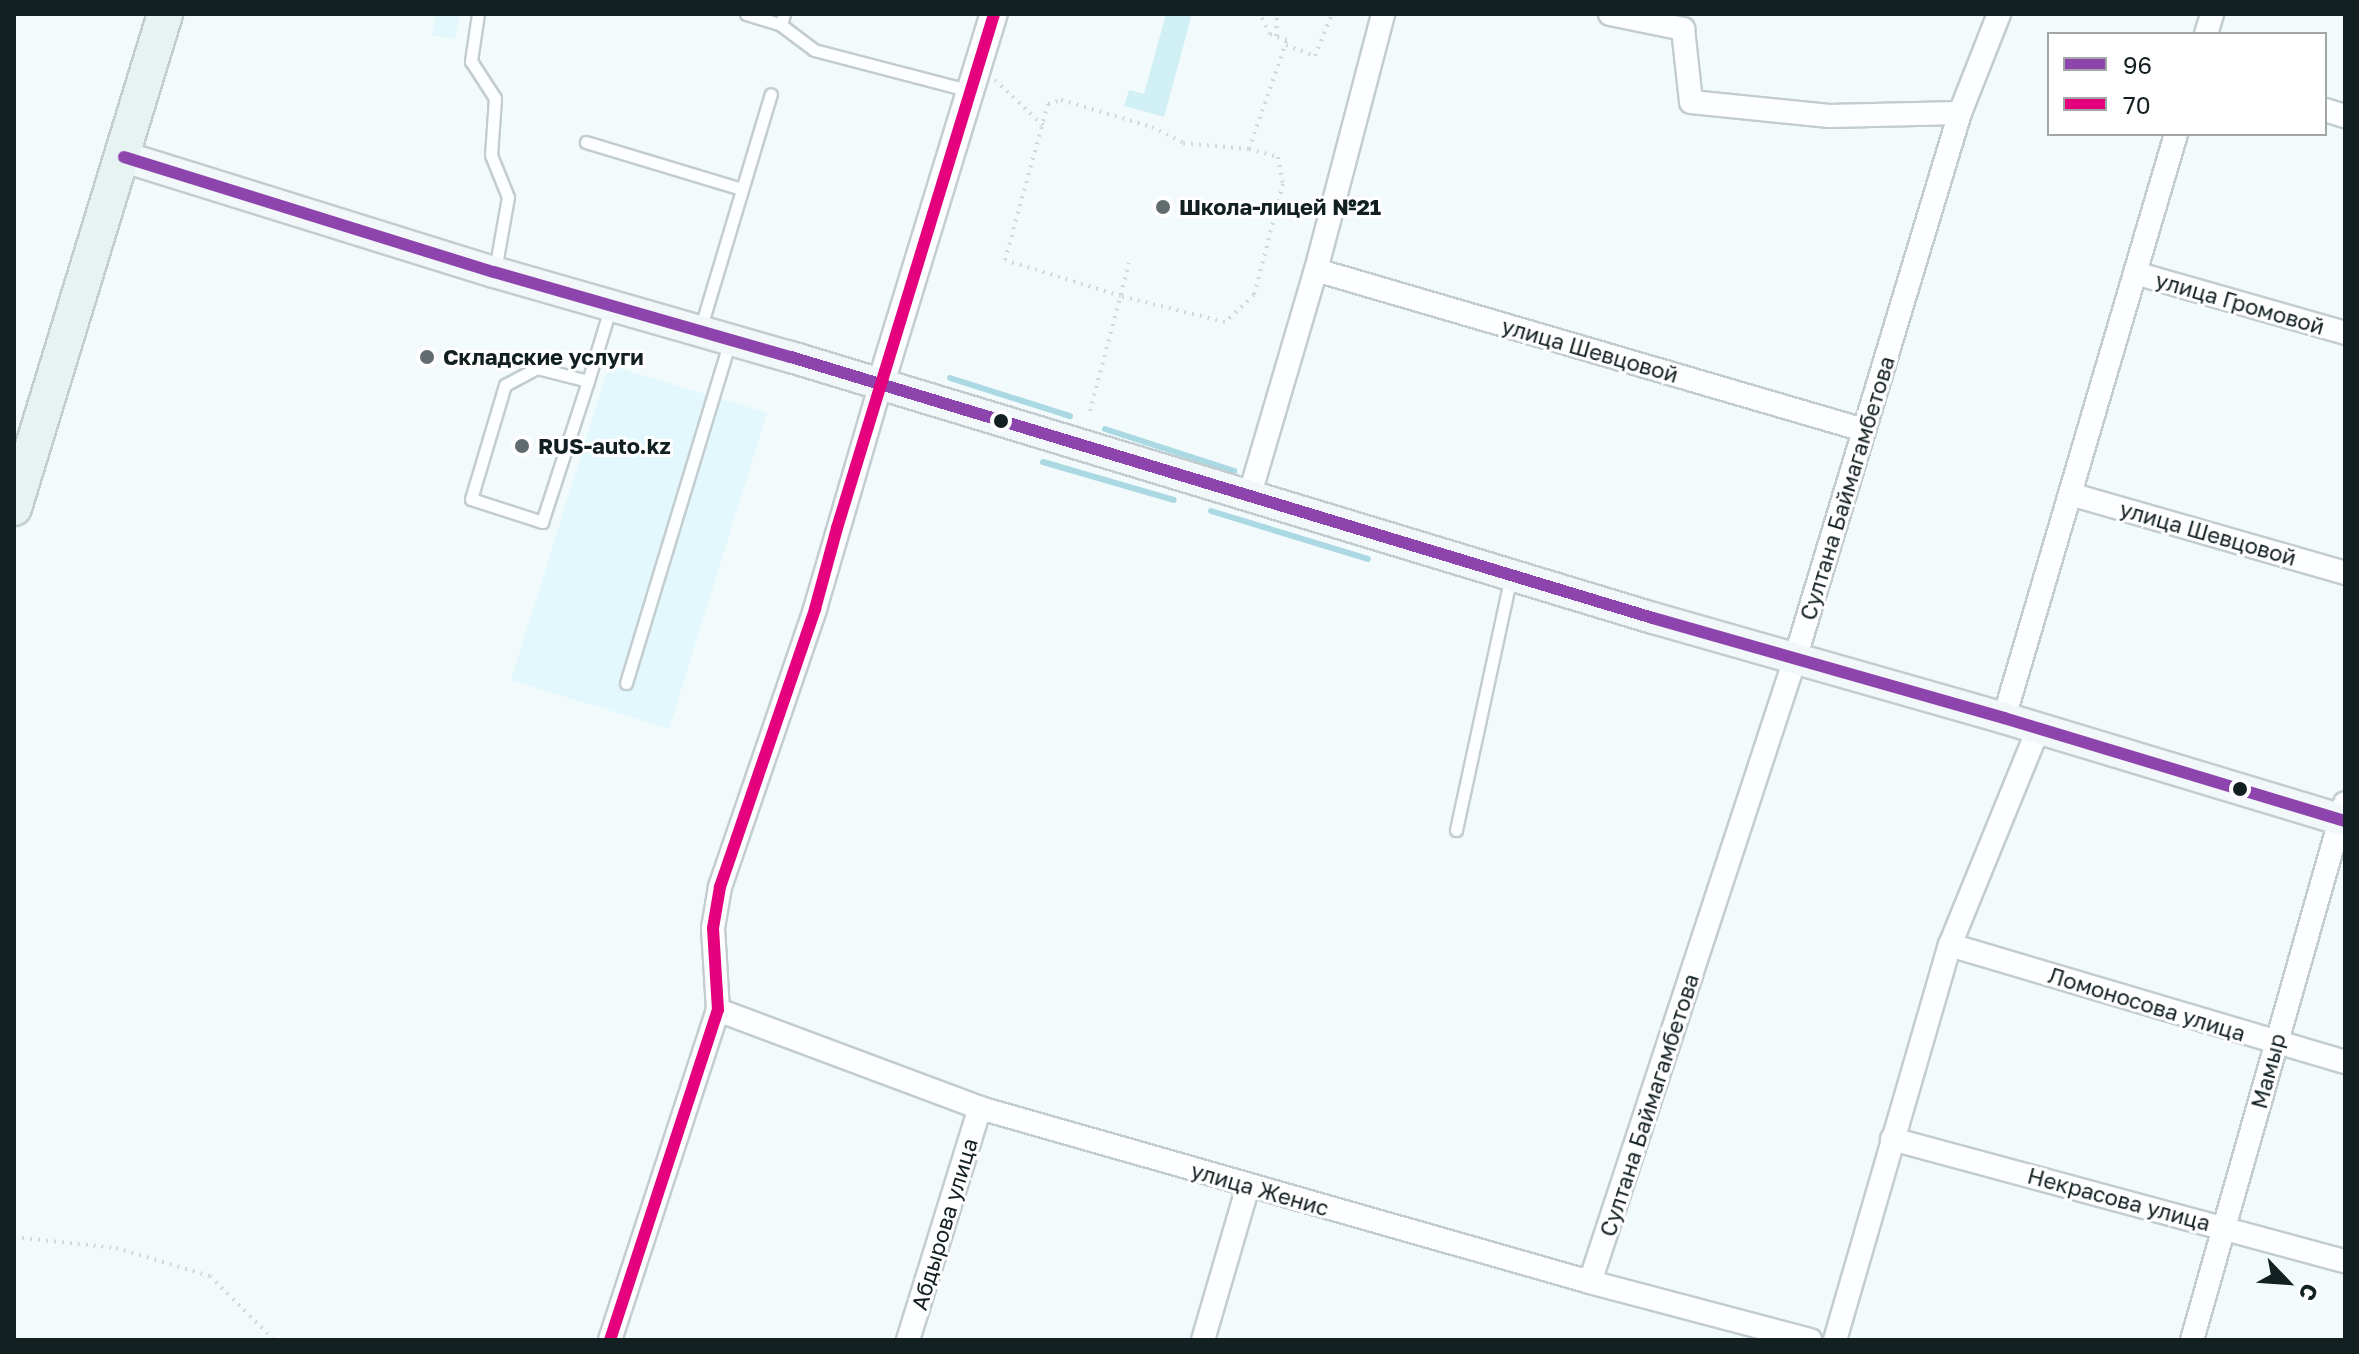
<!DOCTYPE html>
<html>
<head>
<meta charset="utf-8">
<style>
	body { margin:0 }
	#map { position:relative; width:2359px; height:1354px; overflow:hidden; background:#f2fafc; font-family:"Golos Text",sans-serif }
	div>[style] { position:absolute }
	.built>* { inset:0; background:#e2f8fd }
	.green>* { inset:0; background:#d0f0f6 }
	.stream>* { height:6px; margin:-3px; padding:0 3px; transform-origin:3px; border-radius:3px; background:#abd9e3 }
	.path>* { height:4px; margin-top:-2px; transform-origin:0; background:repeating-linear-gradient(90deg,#d5d8d9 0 2px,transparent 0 8px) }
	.roads { filter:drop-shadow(2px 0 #c3cdcf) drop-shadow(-2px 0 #c3cdcf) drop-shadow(0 2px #c3cdcf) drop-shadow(0 -2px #c3cdcf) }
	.service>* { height:11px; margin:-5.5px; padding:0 5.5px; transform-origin:5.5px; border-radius:5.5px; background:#fdfeff }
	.minor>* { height:22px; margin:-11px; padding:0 11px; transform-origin:11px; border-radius:11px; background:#fdfeff }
	.tertiary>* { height:26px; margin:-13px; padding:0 13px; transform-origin:13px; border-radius:13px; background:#fdfeff }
	.secondary>* { height:30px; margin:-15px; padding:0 15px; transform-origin:15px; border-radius:15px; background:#f2f7f9 }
	.primary>* { height:34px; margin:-17px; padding:0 17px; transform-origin:17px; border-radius:17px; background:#e7f2f3 }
	.bus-1>* { height:12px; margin:-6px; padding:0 6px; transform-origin:6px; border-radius:6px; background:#8e44ad }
	.bus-2>* { height:12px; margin:-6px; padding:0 6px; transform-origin:6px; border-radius:6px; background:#e5007d }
	.dots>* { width:22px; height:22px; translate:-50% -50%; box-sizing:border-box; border:4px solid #fff; border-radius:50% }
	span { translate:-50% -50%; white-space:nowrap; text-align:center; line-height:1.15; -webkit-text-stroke:6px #fff; paint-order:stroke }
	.poi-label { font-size:22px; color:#132022; font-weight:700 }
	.left { translate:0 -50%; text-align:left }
	.street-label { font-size:22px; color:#132022 }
	.frame { position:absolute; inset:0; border:16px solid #132022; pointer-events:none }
	.legend { position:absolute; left:2047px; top:32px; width:280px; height:104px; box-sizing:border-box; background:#fff; border:2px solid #a1a6a7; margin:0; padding:10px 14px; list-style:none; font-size:24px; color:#132022 }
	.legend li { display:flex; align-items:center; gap:16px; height:40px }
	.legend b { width:40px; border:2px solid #a1a6a7 }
	.north { position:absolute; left:2247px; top:1242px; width:80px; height:80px; -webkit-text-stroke:6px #fff; paint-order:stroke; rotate:115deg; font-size:22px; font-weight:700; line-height:32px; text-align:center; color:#132022 }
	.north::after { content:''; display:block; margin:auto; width:28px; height:36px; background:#132022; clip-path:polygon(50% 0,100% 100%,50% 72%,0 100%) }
</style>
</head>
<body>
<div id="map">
	<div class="built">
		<div style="clip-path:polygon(436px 14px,460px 14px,455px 39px,432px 35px)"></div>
		<div style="clip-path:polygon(609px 365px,767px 413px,669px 729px,511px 680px)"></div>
	</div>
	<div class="green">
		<div style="clip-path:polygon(1166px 14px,1192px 14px,1164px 117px,1124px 106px,1129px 90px,1144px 94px)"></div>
	</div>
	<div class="stream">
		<div style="left:950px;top:378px;width:126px;rotate:17.6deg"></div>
		<div style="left:1105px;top:429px;width:136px;rotate:18deg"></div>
		<div style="left:1043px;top:462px;width:136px;rotate:16.2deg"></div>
		<div style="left:1211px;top:511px;width:164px;rotate:17deg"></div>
	</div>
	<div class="path">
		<div style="left:1276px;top:36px;width:22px;rotate:-87deg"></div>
		<div style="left:1286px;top:45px;width:31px;rotate:21deg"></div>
		<div style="left:1315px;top:56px;width:45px;rotate:-68deg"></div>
		<div style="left:995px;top:80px;width:66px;rotate:43.2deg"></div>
		<div style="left:1061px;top:100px;width:95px;rotate:16.5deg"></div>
		<div style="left:1152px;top:127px;width:35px;rotate:27deg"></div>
		<div style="left:1183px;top:143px;width:66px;rotate:5.2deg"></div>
		<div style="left:1249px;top:149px;width:30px;rotate:15deg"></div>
		<div style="left:1278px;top:157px;width:27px;rotate:80deg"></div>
		<div style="left:1283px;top:184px;width:115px;rotate:104.6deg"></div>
		<div style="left:1254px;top:295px;width:40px;rotate:137deg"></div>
		<div style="left:1225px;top:322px;width:107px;rotate:-166deg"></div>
		<div style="left:1121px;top:296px;width:121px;rotate:-162.8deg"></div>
		<div style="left:1005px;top:260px;width:162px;rotate:-74.6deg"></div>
		<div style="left:1048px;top:104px;width:14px;rotate:-17deg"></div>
		<div style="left:1249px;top:149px;width:115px;rotate:-70.8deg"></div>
		<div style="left:1287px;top:40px;width:18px;rotate:-161deg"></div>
		<div style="left:1270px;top:34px;width:22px;rotate:-117deg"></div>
		<div style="left:1090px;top:411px;width:153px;rotate:-75.2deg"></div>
		<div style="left:14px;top:1237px;width:103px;rotate:6.2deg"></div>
		<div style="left:116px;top:1248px;width:98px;rotate:16.6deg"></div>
		<div style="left:210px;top:1276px;width:91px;rotate:45deg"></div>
	</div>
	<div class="roads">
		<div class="service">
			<div style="left:478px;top:14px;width:48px;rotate:98.5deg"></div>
			<div style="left:471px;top:61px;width:44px;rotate:57deg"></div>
			<div style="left:495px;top:98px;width:57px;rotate:94deg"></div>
			<div style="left:491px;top:155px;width:45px;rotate:68deg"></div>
			<div style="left:508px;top:197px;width:74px;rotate:100.1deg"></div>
			<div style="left:746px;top:14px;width:37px;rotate:17deg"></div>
			<div style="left:784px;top:14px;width:11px;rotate:105deg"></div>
			<div style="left:781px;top:25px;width:41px;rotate:37.1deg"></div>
			<div style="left:814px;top:50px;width:162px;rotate:14.6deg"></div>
			<div style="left:586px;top:142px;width:163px;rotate:16.8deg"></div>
			<div style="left:700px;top:330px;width:246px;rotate:-73.3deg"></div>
			<div style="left:588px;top:381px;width:53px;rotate:-165.7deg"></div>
			<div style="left:537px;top:368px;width:36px;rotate:152deg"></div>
			<div style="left:505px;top:385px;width:119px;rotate:106.6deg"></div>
			<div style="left:471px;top:499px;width:75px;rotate:17.9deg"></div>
			<div style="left:542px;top:522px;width:148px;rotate:-71.9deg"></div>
			<div style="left:588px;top:381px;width:78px;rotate:-73deg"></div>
			<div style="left:626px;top:683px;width:358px;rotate:-73.1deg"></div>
			<div style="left:1456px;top:830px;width:260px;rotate:-77.8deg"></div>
		</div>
		<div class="minor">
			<div style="left:1610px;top:14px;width:75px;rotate:11.6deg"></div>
			<div style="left:1683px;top:29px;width:73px;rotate:83.7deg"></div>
			<div style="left:1691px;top:102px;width:139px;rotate:5.8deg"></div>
			<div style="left:1829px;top:116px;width:131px;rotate:-1.3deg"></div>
			<div style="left:2206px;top:34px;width:21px;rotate:-73deg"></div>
			<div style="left:2325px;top:110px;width:21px;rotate:17deg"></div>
			<div style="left:1316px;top:270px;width:571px;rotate:16.28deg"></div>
			<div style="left:2135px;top:273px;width:218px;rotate:15.9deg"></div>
			<div style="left:2070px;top:494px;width:286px;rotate:16deg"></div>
			<div style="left:1249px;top:497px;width:237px;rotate:-73.6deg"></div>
			<div style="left:1316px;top:270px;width:265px;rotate:-75.3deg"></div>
			<div style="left:2004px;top:718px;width:609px;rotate:-73.59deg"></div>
			<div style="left:1950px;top:945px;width:412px;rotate:16.5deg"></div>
			<div style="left:718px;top:1010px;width:280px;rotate:20.5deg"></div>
			<div style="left:980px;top:1108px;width:634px;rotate:15.92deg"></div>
			<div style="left:1590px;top:1282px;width:228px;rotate:14.8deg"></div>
			<div style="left:1892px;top:1139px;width:469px;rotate:15.1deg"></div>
			<div style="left:1590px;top:1282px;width:656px;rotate:-71.79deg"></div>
			<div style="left:1795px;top:659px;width:570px;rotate:-73.19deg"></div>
			<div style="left:1960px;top:113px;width:106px;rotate:-68.5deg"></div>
			<div style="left:610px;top:1340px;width:347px;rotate:-71.9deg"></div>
			<div style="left:718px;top:1010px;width:82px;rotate:-93.5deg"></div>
			<div style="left:713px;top:928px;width:42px;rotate:-80.3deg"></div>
			<div style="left:720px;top:887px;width:294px;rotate:-71.1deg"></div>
			<div style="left:815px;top:609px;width:232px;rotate:-73.7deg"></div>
			<div style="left:908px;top:1340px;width:243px;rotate:-72.8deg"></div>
			<div style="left:1203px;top:1340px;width:160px;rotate:-73.7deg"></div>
			<div style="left:1835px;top:1340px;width:411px;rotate:-73.8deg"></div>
			<div style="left:1950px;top:945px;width:233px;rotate:-67.8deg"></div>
			<div style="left:2192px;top:1340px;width:558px;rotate:-74.1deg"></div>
		</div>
		<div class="tertiary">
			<div style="left:880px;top:386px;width:389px;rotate:-73deg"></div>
		</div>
		<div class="secondary">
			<div style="left:124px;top:157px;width:387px;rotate:17.3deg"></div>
			<div style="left:494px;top:272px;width:309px;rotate:16deg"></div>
			<div style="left:791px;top:357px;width:901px;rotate:16.85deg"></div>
			<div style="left:1653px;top:618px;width:365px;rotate:15.9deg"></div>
			<div style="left:2004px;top:718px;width:356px;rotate:16.8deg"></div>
		</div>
		<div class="primary">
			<div style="left:14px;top:508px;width:517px;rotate:-73deg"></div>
		</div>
	</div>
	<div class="bus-1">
		<div style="left:124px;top:157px;width:387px;rotate:17.3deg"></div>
		<div style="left:494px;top:272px;width:309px;rotate:16deg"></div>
		<div style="left:791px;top:357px;width:901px;rotate:16.85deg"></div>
		<div style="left:1653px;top:618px;width:365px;rotate:15.9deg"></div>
		<div style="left:2004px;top:718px;width:356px;rotate:16.8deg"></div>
	</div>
	<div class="bus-2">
		<div style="left:610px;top:1340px;width:347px;rotate:-71.9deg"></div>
		<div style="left:718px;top:1010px;width:82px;rotate:-93.5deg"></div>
		<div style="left:713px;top:928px;width:42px;rotate:-80.3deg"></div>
		<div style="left:720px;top:887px;width:294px;rotate:-71.1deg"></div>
		<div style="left:815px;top:609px;width:84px;rotate:-74.8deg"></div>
		<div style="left:837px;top:528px;width:537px;rotate:-73.01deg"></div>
	</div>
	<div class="dots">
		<div style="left:1163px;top:207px;background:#616c6e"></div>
		<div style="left:427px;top:357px;background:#616c6e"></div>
		<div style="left:1001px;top:421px;background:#132022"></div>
		<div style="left:522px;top:446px;background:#616c6e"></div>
		<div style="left:2240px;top:789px;background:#132022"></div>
	</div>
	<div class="poi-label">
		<span class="left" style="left:1179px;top:207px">Школа-лицей №21</span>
		<span class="left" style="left:443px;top:357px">Складские услуги</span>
		<span class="left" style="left:538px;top:446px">RUS-auto.kz</span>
	</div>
	<div class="street-label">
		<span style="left:2240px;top:303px;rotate:16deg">улица Громовой</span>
		<span style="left:1590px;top:350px;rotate:16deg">улица Шевцовой</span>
		<span style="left:1847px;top:488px;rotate:-73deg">Султана Баймагамбетова</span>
		<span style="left:2208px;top:533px;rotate:16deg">улица Шевцовой</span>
		<span style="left:2147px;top:1004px;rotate:17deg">Ломоносова улица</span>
		<span style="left:2268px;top:1071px;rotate:-75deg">Мамыр</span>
		<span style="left:1649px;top:1105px;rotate:-72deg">Султана Баймагамбетова</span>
		<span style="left:1260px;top:1189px;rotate:16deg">улица Женис</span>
		<span style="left:2119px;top:1199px;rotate:15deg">Некрасова улица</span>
		<span style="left:944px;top:1224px;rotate:-73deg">Абдырова улица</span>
	</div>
	<div class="frame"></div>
	<ul class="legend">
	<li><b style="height:10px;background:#8e44ad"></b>96</li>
	<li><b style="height:10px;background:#e5007d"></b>70</li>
	</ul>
	<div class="north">С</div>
</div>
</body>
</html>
